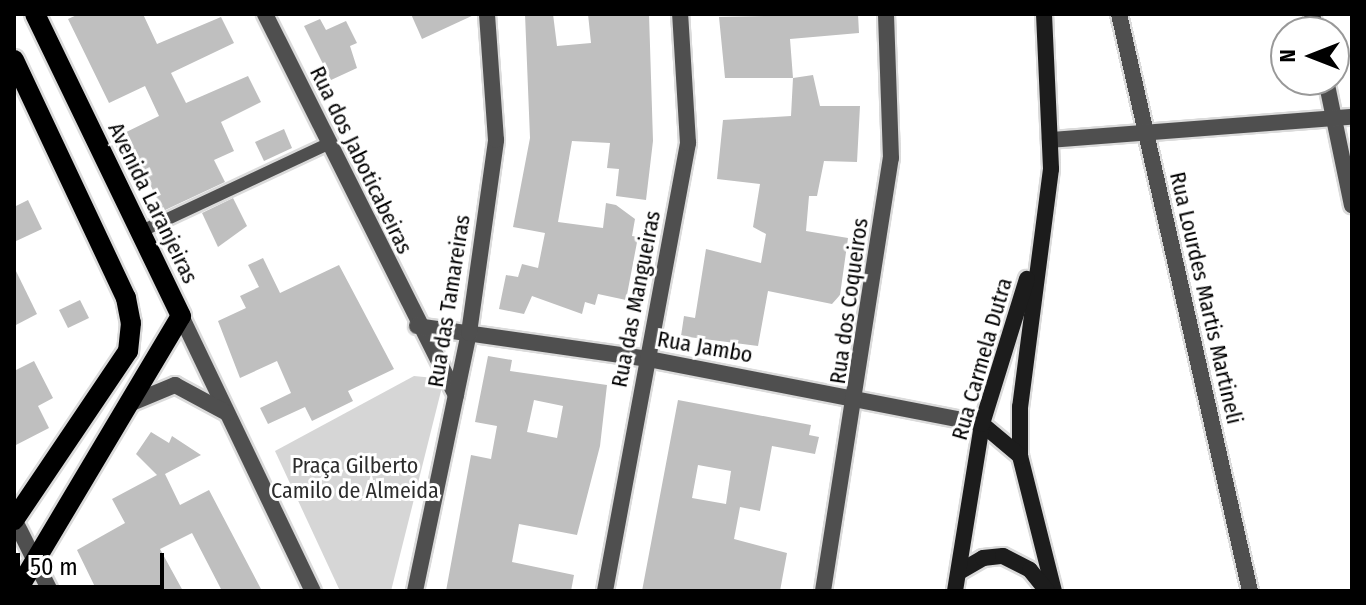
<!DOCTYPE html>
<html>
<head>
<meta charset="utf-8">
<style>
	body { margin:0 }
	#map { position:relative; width:1366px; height:605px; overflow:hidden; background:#fff; font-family:"Fira Sans Condensed",sans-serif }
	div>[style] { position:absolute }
	.green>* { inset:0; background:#d6d6d6 }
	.building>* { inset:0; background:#bfbfbf }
	.roads { filter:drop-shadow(2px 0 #dbdbdb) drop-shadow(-2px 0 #dbdbdb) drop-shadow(0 2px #dbdbdb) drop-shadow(0 -2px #dbdbdb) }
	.service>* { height:12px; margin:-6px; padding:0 6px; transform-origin:6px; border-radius:6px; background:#4f4f4f }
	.minor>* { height:16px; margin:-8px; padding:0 8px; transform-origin:8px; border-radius:8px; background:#4f4f4f }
	.secondary>* { height:16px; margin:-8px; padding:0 8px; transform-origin:8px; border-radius:8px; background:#1c1c1c }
	.primary>* { height:20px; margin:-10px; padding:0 10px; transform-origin:10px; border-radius:10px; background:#000 }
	span { translate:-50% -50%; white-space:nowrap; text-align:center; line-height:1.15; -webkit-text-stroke:6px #fff; paint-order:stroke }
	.street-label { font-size:22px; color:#000 }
	.park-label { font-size:22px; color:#2d2d2d }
	.frame { position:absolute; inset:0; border:16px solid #000; pointer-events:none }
	.north { position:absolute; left:1270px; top:16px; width:80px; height:80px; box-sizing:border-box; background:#fff; border:2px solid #999; border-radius:50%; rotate:270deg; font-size:22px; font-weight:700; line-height:32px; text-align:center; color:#000 }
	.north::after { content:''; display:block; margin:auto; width:28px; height:36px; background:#000; clip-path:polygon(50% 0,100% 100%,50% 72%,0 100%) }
	.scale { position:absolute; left:16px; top:553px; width:148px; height:36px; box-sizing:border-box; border:4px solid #000; border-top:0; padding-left:10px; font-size:24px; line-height:28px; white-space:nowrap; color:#000; -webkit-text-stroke:6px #fff; paint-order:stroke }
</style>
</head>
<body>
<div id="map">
	<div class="green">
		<div style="clip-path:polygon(414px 376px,444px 379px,391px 591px,340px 591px,275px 451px)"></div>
	</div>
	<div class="building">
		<div style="clip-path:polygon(79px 14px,143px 14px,157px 44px,221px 17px,234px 43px,171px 73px,186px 103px,248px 76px,261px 102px,221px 122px,234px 151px,214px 160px,225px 182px,163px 211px,134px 151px,122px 157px,112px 139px,159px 116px,145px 86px,109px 103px,68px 19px)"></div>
		<div style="clip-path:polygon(411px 14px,476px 14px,422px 39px)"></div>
		<div style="clip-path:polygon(525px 14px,553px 14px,557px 46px,591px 43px,588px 14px,649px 14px,653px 141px,646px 200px,616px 196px,619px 169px,607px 168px,610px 143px,572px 141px,558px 222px,603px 228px,606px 203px,616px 205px,635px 219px,632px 236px,638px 237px,626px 300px,598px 294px,595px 305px,585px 302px,582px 314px,532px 296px,524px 314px,499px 309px,506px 275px,518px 277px,522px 264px,538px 268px,545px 233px,513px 227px,530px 138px)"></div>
		<div style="clip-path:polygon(858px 14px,859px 33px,790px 39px,793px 78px,813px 75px,820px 106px,860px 106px,857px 162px,824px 161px,817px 196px,809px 196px,806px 231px,848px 238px,840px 295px,832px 304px,768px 291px,758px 346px,681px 336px,684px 316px,695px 318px,706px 249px,761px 263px,766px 234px,753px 227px,760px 184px,717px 179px,723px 120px,791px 116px,793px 78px,725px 78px,719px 17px)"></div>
		<div style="clip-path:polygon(320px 19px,326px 30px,346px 21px,357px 43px,350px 46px,357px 68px,331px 80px,304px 26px)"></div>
		<div style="clip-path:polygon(284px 129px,292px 148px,264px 161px,255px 142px)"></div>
		<div style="clip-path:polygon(233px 198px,247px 226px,218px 247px,202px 213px)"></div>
		<div style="clip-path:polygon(28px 200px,42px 229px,14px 242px,14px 207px)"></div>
		<div style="clip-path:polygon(263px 258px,280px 293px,339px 265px,394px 369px,348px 391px,353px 401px,312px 421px,305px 407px,268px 424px,260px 408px,291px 393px,277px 361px,240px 378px,218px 321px,246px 308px,240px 296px,259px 287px,248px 265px)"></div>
		<div style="clip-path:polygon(14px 267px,37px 314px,14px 326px)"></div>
		<div style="clip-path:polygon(80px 300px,89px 318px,68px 328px,59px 310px)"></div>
		<div style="clip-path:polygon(evenodd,488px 356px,512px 360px,510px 371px,607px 385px,600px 446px,577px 535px,519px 524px,512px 562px,574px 575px,571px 591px,446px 591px,471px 455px,491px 459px,497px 426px,475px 422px,488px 356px,534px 400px,563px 406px,557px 438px,527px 432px,534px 400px)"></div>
		<div style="clip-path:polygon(34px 361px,53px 398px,38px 406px,49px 428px,14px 446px,14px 371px)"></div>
		<div style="clip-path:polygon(evenodd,678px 400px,811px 425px,809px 435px,819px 437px,815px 454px,772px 446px,760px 511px,740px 507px,734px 539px,787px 553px,780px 591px,642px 591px,678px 400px,698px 465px,731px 471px,726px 504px,692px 498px,698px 465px)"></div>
		<div style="clip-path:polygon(151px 432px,169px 443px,172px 436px,201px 455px,165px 474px,180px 505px,209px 490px,262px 591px,222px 591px,192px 533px,160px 549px,183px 591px,97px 591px,77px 550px,125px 523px,112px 499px,157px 475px,136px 454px)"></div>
	</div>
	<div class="roads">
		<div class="service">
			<div style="left:142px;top:231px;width:208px;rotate:-25.1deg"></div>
		</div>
		<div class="minor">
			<div style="left:265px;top:14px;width:426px;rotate:63.4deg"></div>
			<div style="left:1119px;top:14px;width:592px;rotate:77.21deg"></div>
			<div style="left:1312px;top:14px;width:18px;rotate:77deg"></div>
			<div style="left:1326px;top:80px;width:128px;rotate:78.3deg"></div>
			<div style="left:1050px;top:140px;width:303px;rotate:-4.4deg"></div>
			<div style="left:181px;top:316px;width:305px;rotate:64.4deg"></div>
			<div style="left:417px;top:326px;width:233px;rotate:8.1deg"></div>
			<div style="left:648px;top:359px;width:340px;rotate:11deg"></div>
			<div style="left:129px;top:404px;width:50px;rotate:-22.4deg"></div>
			<div style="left:175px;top:385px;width:59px;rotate:28.3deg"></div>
			<div style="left:14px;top:519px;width:80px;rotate:63.4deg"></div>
			<div style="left:415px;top:591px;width:264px;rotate:-78.2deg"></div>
			<div style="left:469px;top:333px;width:195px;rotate:-82deg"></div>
			<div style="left:496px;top:140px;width:126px;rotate:-94.1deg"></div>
			<div style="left:605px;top:591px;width:456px;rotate:-79.5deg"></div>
			<div style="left:688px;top:143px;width:129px;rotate:-93.5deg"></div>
			<div style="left:823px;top:591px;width:438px;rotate:-81.1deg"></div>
			<div style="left:891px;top:158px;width:144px;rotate:-92deg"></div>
		</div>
		<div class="secondary">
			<div style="left:1044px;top:14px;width:155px;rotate:87.4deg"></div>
			<div style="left:1051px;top:169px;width:240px;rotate:97.4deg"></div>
			<div style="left:1020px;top:407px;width:49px;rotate:90deg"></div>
			<div style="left:1020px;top:456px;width:139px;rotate:75.9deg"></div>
			<div style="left:982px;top:424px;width:50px;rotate:40.1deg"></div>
			<div style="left:959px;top:572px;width:28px;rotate:-30deg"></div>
			<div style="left:983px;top:558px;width:20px;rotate:-6deg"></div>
			<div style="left:1003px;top:556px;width:30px;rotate:27deg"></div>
			<div style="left:1030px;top:570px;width:27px;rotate:51deg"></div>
			<div style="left:955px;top:591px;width:169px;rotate:-80.8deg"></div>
			<div style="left:982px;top:424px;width:152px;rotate:-72.8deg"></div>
		</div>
		<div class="primary">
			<div style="left:14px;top:60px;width:263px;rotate:64.8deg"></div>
			<div style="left:126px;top:298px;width:25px;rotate:79deg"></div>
			<div style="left:131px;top:323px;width:28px;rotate:96deg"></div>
			<div style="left:128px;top:351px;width:204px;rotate:124deg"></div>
			<div style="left:17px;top:591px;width:320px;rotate:-59.2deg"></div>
			<div style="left:181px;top:316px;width:335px;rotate:-115.8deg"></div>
		</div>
	</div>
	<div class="street-label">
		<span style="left:361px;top:160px;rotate:64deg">Rua dos Jaboticabeiras</span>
		<span style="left:153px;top:203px;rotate:64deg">Avenida Laranjeiras</span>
		<span style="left:1206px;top:298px;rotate:77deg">Rua Lourdes Martis Martineli</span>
		<span style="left:636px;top:299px;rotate:-79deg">Rua das Mangueiras</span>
		<span style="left:449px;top:301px;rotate:-81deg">Rua das Tamareiras</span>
		<span style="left:849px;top:301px;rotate:-82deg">Rua dos Coqueiros</span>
		<span style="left:705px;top:347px;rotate:10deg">Rua Jambo</span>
		<span style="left:982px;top:359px;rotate:-74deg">Rua Carmela Dutra</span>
	</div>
	<div class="park-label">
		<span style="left:355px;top:478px">Praça Gilberto<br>Camilo de Almeida</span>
	</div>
	<div class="frame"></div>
	<div class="north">N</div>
	<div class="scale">50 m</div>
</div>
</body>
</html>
